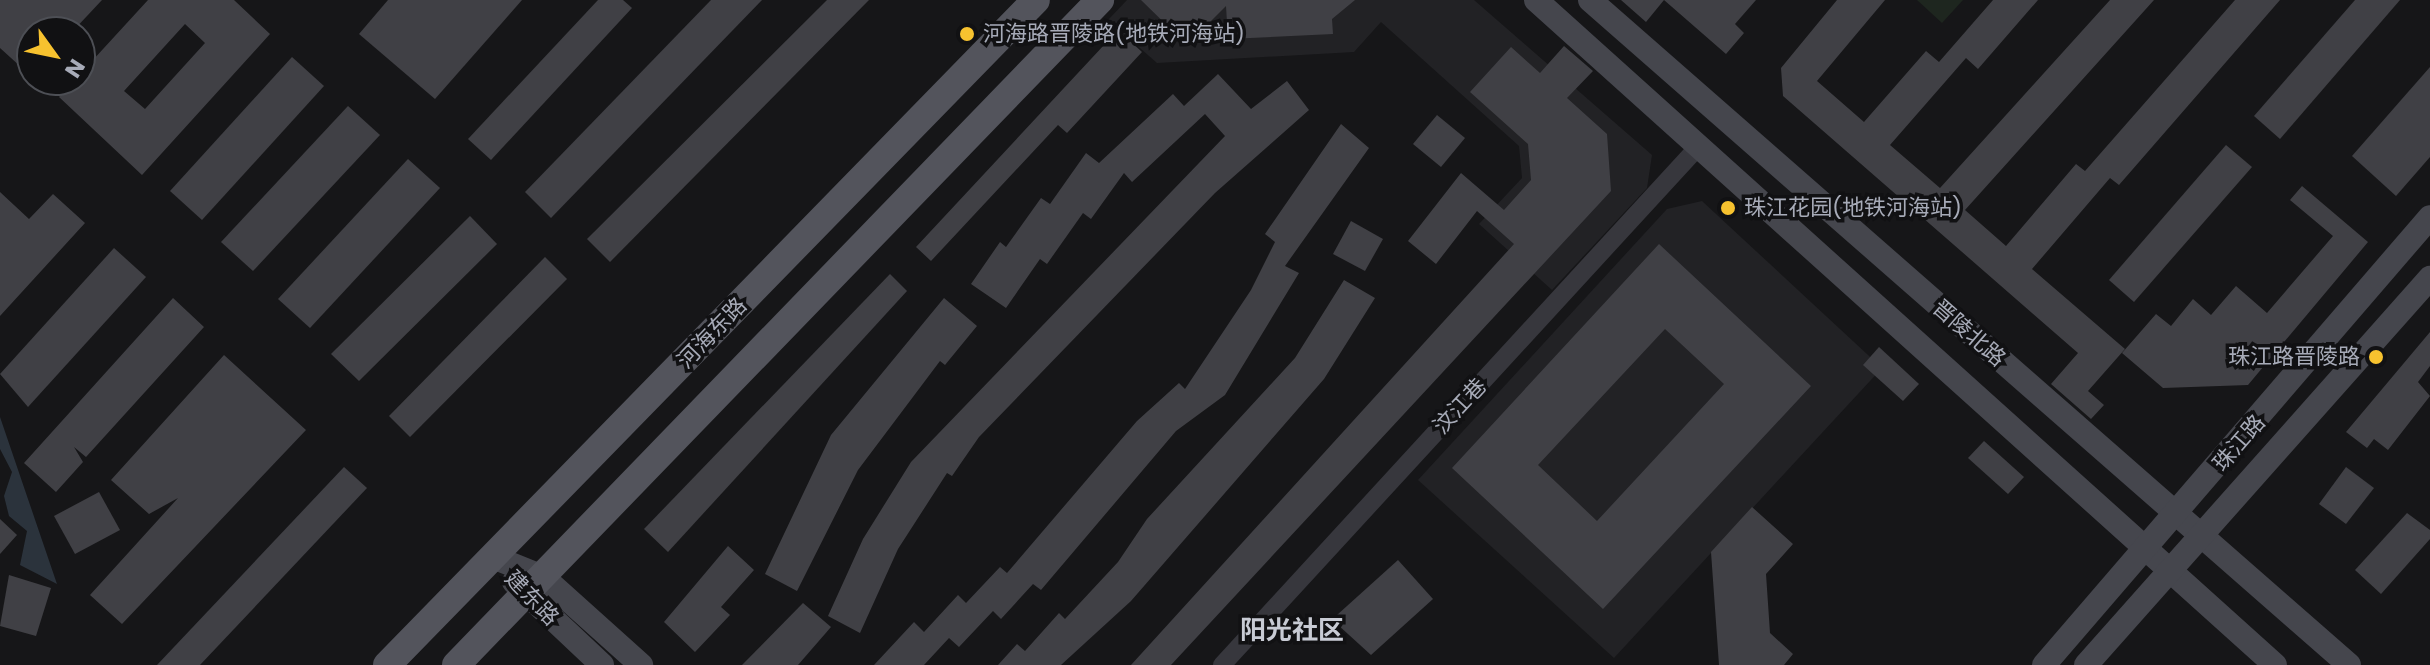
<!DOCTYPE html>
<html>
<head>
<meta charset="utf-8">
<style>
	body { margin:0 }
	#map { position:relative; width:2430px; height:665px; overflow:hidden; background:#161618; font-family:Poppins,"Noto Sans SC",sans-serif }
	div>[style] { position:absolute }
	.built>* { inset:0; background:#222225 }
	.green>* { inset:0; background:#1e261f }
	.water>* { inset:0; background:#2b333c }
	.building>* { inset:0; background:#404045 }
	.street>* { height:18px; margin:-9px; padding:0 9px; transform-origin:9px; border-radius:9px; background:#37373d }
	.secondary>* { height:24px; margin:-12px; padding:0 12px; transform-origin:12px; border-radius:12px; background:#45464d }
	.primary>* { height:28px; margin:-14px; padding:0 14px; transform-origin:14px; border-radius:14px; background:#53545c }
	.dots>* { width:22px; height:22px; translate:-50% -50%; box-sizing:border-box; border:4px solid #111113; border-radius:50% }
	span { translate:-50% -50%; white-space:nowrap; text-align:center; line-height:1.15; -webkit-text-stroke:7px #111113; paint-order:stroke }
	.poi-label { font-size:22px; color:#a7abb8 }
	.left { translate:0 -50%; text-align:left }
	.right { translate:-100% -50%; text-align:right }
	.street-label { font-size:22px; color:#a7abb8 }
	.quarter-label { font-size:26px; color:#c8cbd4; font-weight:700 }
	.north { position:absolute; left:16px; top:16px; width:80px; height:80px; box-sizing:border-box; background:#111113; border:2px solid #4d4f55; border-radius:50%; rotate:123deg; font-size:22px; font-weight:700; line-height:32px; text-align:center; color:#a7abb8 }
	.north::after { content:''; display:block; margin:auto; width:28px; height:36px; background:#f7c22f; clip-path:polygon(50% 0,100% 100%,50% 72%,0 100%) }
</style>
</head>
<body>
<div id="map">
	<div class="built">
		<div style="clip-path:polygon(1127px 0,1474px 0,1652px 155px,1647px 188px,1552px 290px,1479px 224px,1522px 178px,1519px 146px,1381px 22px,1354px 52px,1157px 63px,1108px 20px)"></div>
		<div style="clip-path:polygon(1702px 201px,1882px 368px,1614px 658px,1418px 480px,1667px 209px)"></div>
	</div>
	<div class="green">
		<div style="clip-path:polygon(1917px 0,1963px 0,1942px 23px)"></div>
	</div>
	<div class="water">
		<div style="clip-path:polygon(0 417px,57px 584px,20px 565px,27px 531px,9px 516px,4px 496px,12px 472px,0 449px)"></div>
	</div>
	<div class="building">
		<div style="clip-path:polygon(0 0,102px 0,72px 32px,32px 32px,32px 77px,0 48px)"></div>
		<div style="clip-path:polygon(evenodd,148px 0,234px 0,270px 34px,142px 175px,59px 97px,148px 0,185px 24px,205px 43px,145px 109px,124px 91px,185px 24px)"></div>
		<div style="clip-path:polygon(388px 0,522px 0,435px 99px,359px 34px)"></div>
		<div style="clip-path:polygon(598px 0,623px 0,632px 8px,491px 160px,468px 139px)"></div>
		<div style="clip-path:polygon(711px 0,762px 0,551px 218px,525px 192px)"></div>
		<div style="clip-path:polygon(827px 0,869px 0,610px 262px,587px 239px)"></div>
		<div style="clip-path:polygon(1141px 0,1355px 0,1332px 19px,1333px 34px,1228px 39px,1226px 6px,1187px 45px)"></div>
		<div style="clip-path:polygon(1621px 0,1756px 0,1735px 24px,1744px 33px,1726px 54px,1664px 0,1646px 22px)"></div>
		<div style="clip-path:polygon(1837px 0,1885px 0,1817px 81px,1864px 122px,1926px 51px,1939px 62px,1993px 0,2038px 0,1978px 69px,1966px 58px,1890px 145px,1940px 188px,2110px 0,2154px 0,1965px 210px,2006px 246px,2076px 164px,2085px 171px,2235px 0,2280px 0,2119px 185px,2110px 178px,2032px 269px,2125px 349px,2088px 391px,2104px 405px,2091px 419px,2051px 384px,2078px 353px,1783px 96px,1781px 68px)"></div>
		<div style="clip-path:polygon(2355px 0,2400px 0,2280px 139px,2254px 116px)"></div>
		<div style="clip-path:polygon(1118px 30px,1142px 52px,1067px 133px,1058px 125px,931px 261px,916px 247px)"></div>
		<div style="clip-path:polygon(1564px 46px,1593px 71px,1567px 98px,1607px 134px,1611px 191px,1171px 665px,1131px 665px,1514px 244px,1477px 211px,1436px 264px,1408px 241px,1461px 173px,1504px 210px,1531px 180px,1528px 144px,1470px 92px,1511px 47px,1540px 73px)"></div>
		<div style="clip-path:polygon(292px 57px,324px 86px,202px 220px,170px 191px)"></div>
		<div style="clip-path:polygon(2430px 67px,2430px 157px,2396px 196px,2352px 156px)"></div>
		<div style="clip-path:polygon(1218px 74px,1251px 109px,1287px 81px,1309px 110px,1215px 193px,979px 437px,952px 476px,947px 473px,898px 549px,860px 633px,828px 616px,863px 539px,911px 462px,1225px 136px,1205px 114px,1132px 182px,1124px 173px,1091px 219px,1083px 213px,1047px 264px,1040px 259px,1006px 308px,971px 284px,1000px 242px,1006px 247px,1041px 198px,1050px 204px,1086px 153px,1099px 163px,1173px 94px,1184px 106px)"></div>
		<div style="clip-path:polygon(348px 106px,380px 135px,253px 271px,221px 242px)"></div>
		<div style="clip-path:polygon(1437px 115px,1465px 138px,1441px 167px,1413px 144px)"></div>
		<div style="clip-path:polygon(1341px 124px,1369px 148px,1285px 266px,1299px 273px,1225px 395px,1176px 431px,1041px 590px,1033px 584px,1001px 619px,993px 611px,959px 647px,949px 638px,924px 665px,874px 665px,914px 622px,924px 632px,958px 595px,966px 603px,1000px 567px,1007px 573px,1137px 421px,1179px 383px,1185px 389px,1251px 290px,1275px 242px,1265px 234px)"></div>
		<div style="clip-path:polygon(2226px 145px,2252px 167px,2134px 302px,2109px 280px)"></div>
		<div style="clip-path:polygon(408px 159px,440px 188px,310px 328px,278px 299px)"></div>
		<div style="clip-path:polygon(2302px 186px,2368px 242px,2248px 385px,2163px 388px,2122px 353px,2156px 314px,2171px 326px,2193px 299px,2211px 315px,2236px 286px,2267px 313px,2333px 236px,2290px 200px)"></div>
		<div style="clip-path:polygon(0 192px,29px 219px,53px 194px,85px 223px,0 316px)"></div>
		<div style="clip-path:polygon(470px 216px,497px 244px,359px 381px,331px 354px)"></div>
		<div style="clip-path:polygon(1351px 221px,1383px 239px,1365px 271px,1333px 254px)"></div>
		<div style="clip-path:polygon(evenodd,1659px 244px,1811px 386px,1603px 609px,1452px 468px,1659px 244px,1665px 329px,1724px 384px,1597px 521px,1538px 465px,1665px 329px)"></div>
		<div style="clip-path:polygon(114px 248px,146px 277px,28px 407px,0 374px)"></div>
		<div style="clip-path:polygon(545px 257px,567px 279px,410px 437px,389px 416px)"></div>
		<div style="clip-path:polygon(890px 274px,907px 291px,668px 552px,644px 529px)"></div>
		<div style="clip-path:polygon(1344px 280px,1375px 298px,1324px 379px,1131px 601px,1061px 665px,998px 665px,1017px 644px,1025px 651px,1059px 613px,1065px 619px,1118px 562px,1147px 519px,1295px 358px)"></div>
		<div style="clip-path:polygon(173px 298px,204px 327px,86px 457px,74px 447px,83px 462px,56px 492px,24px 463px)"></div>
		<div style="clip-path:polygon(944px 298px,977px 326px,945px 365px,940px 361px,858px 470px,797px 591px,765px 574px,831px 435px)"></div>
		<div style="clip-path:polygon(2430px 332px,2430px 366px,2418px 382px,2430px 396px,2388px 450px,2374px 439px,2367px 448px,2346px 432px)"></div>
		<div style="clip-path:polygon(1879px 347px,1919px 384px,1903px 401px,1863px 365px)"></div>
		<div style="clip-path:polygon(224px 355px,306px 430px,122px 624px,90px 595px,178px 498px,149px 514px,111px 480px)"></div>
		<div style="clip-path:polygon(1984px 441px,2024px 477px,2008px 494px,1968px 458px)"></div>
		<div style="clip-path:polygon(344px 467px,367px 488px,200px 665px,157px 665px)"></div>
		<div style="clip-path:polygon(2346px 467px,2374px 488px,2346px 524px,2319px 504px)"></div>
		<div style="clip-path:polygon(99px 492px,120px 530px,75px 554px,54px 516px)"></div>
		<div style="clip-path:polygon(1752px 507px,1793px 544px,1766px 574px,1770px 633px,1793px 654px,1784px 665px,1719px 665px,1711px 552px)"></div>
		<div style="clip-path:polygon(2407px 513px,2430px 530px,2430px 539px,2381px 594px,2355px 570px)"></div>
		<div style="clip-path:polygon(0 519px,17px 535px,0 554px)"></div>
		<div style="clip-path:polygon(728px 546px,754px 570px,721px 607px,730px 615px,695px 652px,664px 622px)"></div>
		<div style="clip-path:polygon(1398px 560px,1433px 599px,1371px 655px,1337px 624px,1337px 615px)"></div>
		<div style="clip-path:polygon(9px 575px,51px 588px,36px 636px,0 626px)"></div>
		<div style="clip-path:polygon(803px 603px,831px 627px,798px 665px,742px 665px)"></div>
	</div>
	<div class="street">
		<div style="left:1222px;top:665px;width:703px;rotate:-47.42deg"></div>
	</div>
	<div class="secondary">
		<div style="left:1536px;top:0;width:994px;rotate:41.98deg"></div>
		<div style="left:1590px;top:0;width:1009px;rotate:41.22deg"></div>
		<div style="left:493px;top:557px;width:54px;rotate:21.8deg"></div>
		<div style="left:543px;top:577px;width:132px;rotate:41.9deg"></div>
		<div style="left:514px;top:582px;width:121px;rotate:43.3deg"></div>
		<div style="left:2044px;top:665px;width:591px;rotate:-49.25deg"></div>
		<div style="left:2086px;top:665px;width:518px;rotate:-48.37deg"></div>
	</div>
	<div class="primary">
		<div style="left:387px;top:665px;width:929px;rotate:-45.7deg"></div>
		<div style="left:456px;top:665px;width:926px;rotate:-45.92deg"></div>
	</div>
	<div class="dots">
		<div style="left:967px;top:34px;background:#f7c22f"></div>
		<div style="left:1728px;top:208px;background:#f7c22f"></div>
		<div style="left:2376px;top:357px;background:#f7c22f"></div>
	</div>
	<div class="poi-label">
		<span class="left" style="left:983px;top:34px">河海路晋陵路(地铁河海站)</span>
		<span class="left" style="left:1744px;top:208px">珠江花园(地铁河海站)</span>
		<span class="right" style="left:2360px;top:357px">珠江路晋陵路</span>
	</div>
	<div class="street-label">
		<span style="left:712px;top:333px;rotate:-46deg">河海东路</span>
		<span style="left:1969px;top:333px;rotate:41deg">晋陵北路</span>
		<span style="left:1460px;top:406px;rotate:-47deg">汶江巷</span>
		<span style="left:2239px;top:443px;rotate:-49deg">珠江路</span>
		<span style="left:532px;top:598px;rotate:46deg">建东路</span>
	</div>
	<div class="quarter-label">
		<span style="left:1292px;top:631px">阳光社区</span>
	</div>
	<div class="north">N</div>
</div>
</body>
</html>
